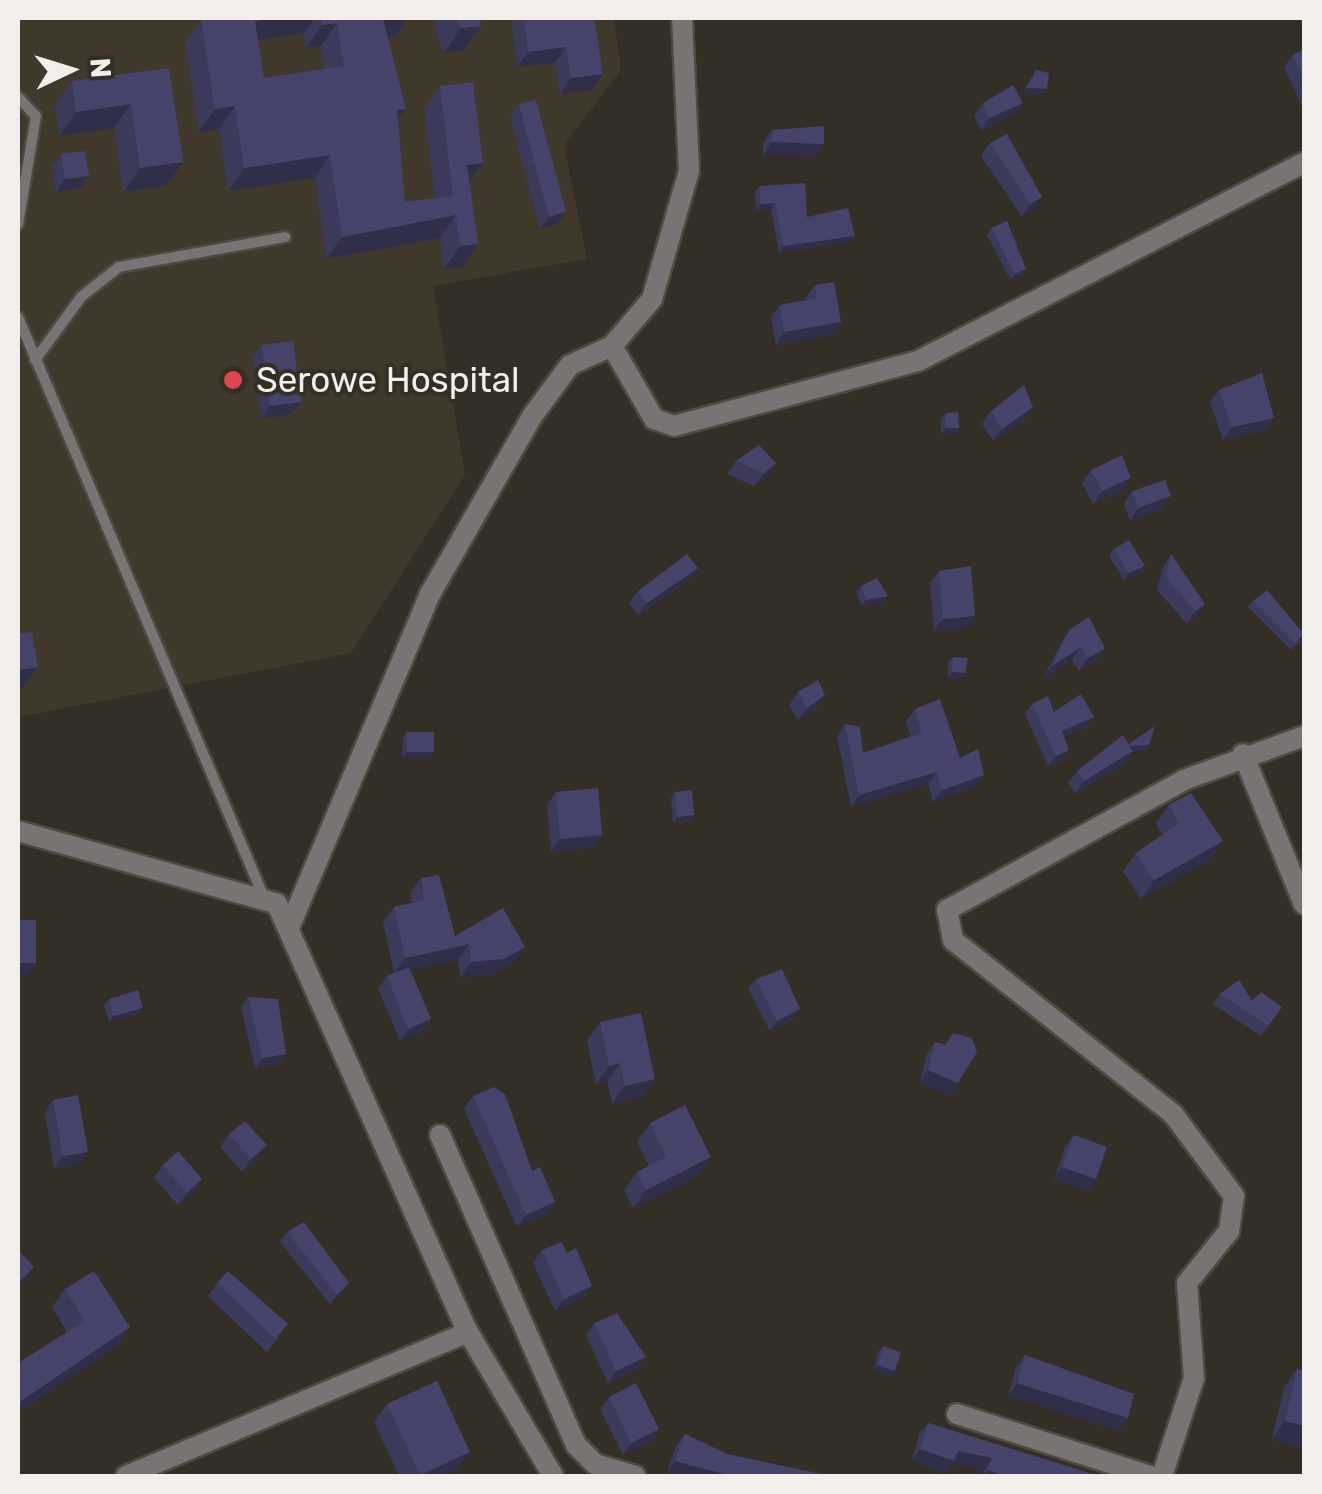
<!DOCTYPE html>
<html>
<head>
<meta charset="utf-8">
<style>
	body { margin:0 }
	#map { position:relative; width:1322px; height:1494px; overflow:hidden; background:#332e26; font-family:Rubik,sans-serif }
	div>[style] { position:absolute }
	.built>* { inset:0; background:#40382b }
	.roads { filter:drop-shadow(2px 0 #4e4941) drop-shadow(-2px 0 #4e4941) drop-shadow(0 2px #4e4941) drop-shadow(0 -2px #4e4941) }
	.service>* { height:10px; margin:-5px; padding:0 5px; transform-origin:5px; border-radius:5px; background:#797374 }
	.minor>* { height:20px; margin:-10px; padding:0 10px; transform-origin:10px; border-radius:10px; background:#797374 }
	.tertiary>* { height:20px; margin:-10px; padding:0 10px; transform-origin:10px; border-radius:10px; background:#797374 }
	.wall>* { inset:0; background:#3b3a5a }
	.shaded-wall>* { inset:0; background:#302f4a }
	.building>* { inset:0; background:#454369 }
	.dots>* { width:28px; height:28px; translate:-50% -50%; box-sizing:border-box; border:5px solid #332e26; border-radius:50% }
	span { translate:-50% -50%; white-space:nowrap; text-align:center; line-height:1.15; -webkit-text-stroke:8px #332e26; paint-order:stroke }
	.poi-label { font-size:35px; color:#f2efea }
	.left { translate:0 -50%; text-align:left }
	.frame { position:absolute; inset:0; border:20px solid #f2efea; pointer-events:none }
	.north { position:absolute; left:20px; top:20px; width:100px; height:100px; -webkit-text-stroke:8px #332e26; paint-order:stroke; rotate:86deg; font-size:28px; font-weight:700; line-height:40px; text-align:center; color:#f2efea }
	.north::after { content:''; display:block; margin:auto; width:35px; height:45px; background:#f2efea; clip-path:polygon(50% 0,100% 100%,50% 72%,0 100%) }
</style>
</head>
<body>
<div id="map">
	<div class="built">
		<div style="clip-path:polygon(18px 18px,614px 18px,621px 70px,564px 145px,587px 259px,433px 286px,465px 475px,351px 653px,18px 717px)"></div>
	</div>
	<div class="roads">
		<div class="service">
			<div style="left:18px;top:97px;width:26px;rotate:47deg"></div>
			<div style="left:36px;top:116px;width:110px;rotate:99.4deg"></div>
			<div style="left:18px;top:317px;width:628px;rotate:67.03deg"></div>
			<div style="left:35px;top:360px;width:79px;rotate:-53.7deg"></div>
			<div style="left:82px;top:296px;width:47px;rotate:-38.1deg"></div>
			<div style="left:119px;top:267px;width:169px;rotate:-10.2deg"></div>
		</div>
		<div class="minor">
			<div style="left:612px;top:346px;width:84px;rotate:60.1deg"></div>
			<div style="left:654px;top:419px;width:21px;rotate:19deg"></div>
			<div style="left:674px;top:426px;width:253px;rotate:-14.9deg"></div>
			<div style="left:918px;top:361px;width:434px;rotate:-27.2deg"></div>
			<div style="left:1243px;top:754px;width:162px;rotate:67.9deg"></div>
			<div style="left:289px;top:928px;width:363px;rotate:-67.1deg"></div>
			<div style="left:430px;top:594px;width:207px;rotate:-60.1deg"></div>
			<div style="left:533px;top:415px;width:62px;rotate:-53.5deg"></div>
			<div style="left:570px;top:365px;width:46px;rotate:-24.3deg"></div>
			<div style="left:612px;top:346px;width:62px;rotate:-49.6deg"></div>
			<div style="left:652px;top:299px;width:133px;rotate:-73.9deg"></div>
			<div style="left:689px;top:171px;width:153px;rotate:-92.6deg"></div>
			<div style="left:440px;top:1135px;width:339px;rotate:66.3deg"></div>
			<div style="left:576px;top:1445px;width:27px;rotate:45deg"></div>
			<div style="left:595px;top:1464px;width:42px;rotate:16.7deg"></div>
			<div style="left:957px;top:1414px;width:203px;rotate:17.8deg"></div>
			<div style="left:126px;top:1476px;width:371px;rotate:-22.8deg"></div>
			<div style="left:1162px;top:1476px;width:103px;rotate:-71.9deg"></div>
			<div style="left:1194px;top:1378px;width:95px;rotate:-94.2deg"></div>
			<div style="left:1187px;top:1283px;width:67px;rotate:-51.1deg"></div>
			<div style="left:1229px;top:1231px;width:35px;rotate:-82deg"></div>
			<div style="left:1234px;top:1196px;width:102px;rotate:-126.6deg"></div>
			<div style="left:1173px;top:1114px;width:280px;rotate:-141.7deg"></div>
			<div style="left:953px;top:940px;width:31px;rotate:-101deg"></div>
			<div style="left:947px;top:910px;width:270px;rotate:-28.7deg"></div>
			<div style="left:1184px;top:780px;width:128px;rotate:-20.1deg"></div>
		</div>
		<div class="tertiary">
			<div style="left:18px;top:831px;width:269px;rotate:15.7deg"></div>
			<div style="left:277px;top:904px;width:469px;rotate:66deg"></div>
			<div style="left:468px;top:1332px;width:167px;rotate:59.4deg"></div>
		</div>
	</div>
	<div class="wall">
		<div style="clip-path:polygon(evenodd,204px 18px,409px 18px,395px 37px,388px 38px,405px 202px,435px 198px,424px 109px,440px 86px,483px 163px,470px 182px,478px 244px,462px 267px,444px 269px,440px 238px,326px 259px,315px 178px,228px 191px,219px 129px,199px 132px,185px 42px,204px 18px,304px 33px,306px 48px,321px 46px,325px 69px,264px 78px,258px 40px,304px 33px)"></div>
		<div style="clip-path:polygon(434px 18px,480px 18px,481px 26px,464px 50px,444px 53px,436px 31px)"></div>
		<div style="clip-path:polygon(511px 18px,594px 18px,592px 90px,560px 94px,555px 63px,517px 67px)"></div>
		<div style="clip-path:polygon(1304px 49px,1304px 111px,1284px 67px,1293px 55px)"></div>
		<div style="clip-path:polygon(169px 68px,183px 162px,166px 186px,123px 192px,114px 128px,59px 136px,55px 105px,72px 81px)"></div>
		<div style="clip-path:polygon(983px 103px,1023px 103px,1014px 115px,981px 131px,974px 116px)"></div>
		<div style="clip-path:polygon(519px 104px,557px 224px,540px 229px,510px 117px)"></div>
		<div style="clip-path:polygon(772px 130px,824px 144px,815px 157px,763px 155px,763px 143px)"></div>
		<div style="clip-path:polygon(1007px 134px,1033px 210px,1022px 217px,981px 156px,990px 143px)"></div>
		<div style="clip-path:polygon(61px 154px,89px 176px,80px 188px,56px 192px,52px 167px)"></div>
		<div style="clip-path:polygon(760px 186px,807px 217px,850px 242px,779px 253px,771px 210px,756px 211px,755px 192px)"></div>
		<div style="clip-path:polygon(991px 228px,1021px 275px,1010px 280px,987px 235px)"></div>
		<div style="clip-path:polygon(815px 285px,832px 335px,776px 345px,771px 317px,780px 305px,806px 300px,806px 298px)"></div>
		<div style="clip-path:polygon(262px 345px,301px 402px,292px 414px,261px 419px,253px 357px)"></div>
		<div style="clip-path:polygon(1219px 390px,1274px 418px,1265px 430px,1223px 440px,1210px 402px)"></div>
		<div style="clip-path:polygon(1033px 407px,1024px 420px,993px 441px,982px 424px,991px 411px)"></div>
		<div style="clip-path:polygon(946px 413px,955px 434px,941px 434px,941px 419px)"></div>
		<div style="clip-path:polygon(736px 461px,767px 476px,754px 486px,727px 474px)"></div>
		<div style="clip-path:polygon(1091px 470px,1122px 491px,1093px 504px,1082px 483px)"></div>
		<div style="clip-path:polygon(1132px 491px,1162px 509px,1130px 521px,1124px 504px)"></div>
		<div style="clip-path:polygon(1114px 549px,1145px 566px,1141px 572px,1124px 580px,1109px 556px)"></div>
		<div style="clip-path:polygon(1171px 554px,1205px 604px,1196px 617px,1187px 624px,1157px 590px,1163px 567px)"></div>
		<div style="clip-path:polygon(698px 568px,689px 580px,638px 615px,629px 603px,638px 591px)"></div>
		<div style="clip-path:polygon(939px 571px,966px 629px,934px 631px,930px 583px)"></div>
		<div style="clip-path:polygon(861px 586px,888px 596px,883px 603px,862px 606px,856px 592px)"></div>
		<div style="clip-path:polygon(1253px 601px,1301px 641px,1291px 650px,1248px 607px)"></div>
		<div style="clip-path:polygon(1069px 630px,1105px 648px,1096px 660px,1079px 671px,1072px 660px,1043px 679px,1061px 643px)"></div>
		<div style="clip-path:polygon(953px 657px,965px 673px,961px 679px,948px 678px,948px 663px)"></div>
		<div style="clip-path:polygon(798px 692px,825px 695px,817px 708px,798px 720px,789px 705px)"></div>
		<div style="clip-path:polygon(1032px 704px,1054px 712px,1094px 717px,1086px 728px,1064px 737px,1062px 761px,1048px 766px,1025px 714px)"></div>
		<div style="clip-path:polygon(915px 709px,960px 758px,984px 775px,976px 787px,933px 802px,928px 784px,851px 807px,837px 736px,845px 724px,863px 753px,911px 736px,906px 721px)"></div>
		<div style="clip-path:polygon(407px 732px,429px 758px,402px 758px,403px 738px)"></div>
		<div style="clip-path:polygon(1129px 744px,1149px 745px,1145px 751px,1132px 752px,1124px 764px,1075px 794px,1068px 783px,1077px 771px)"></div>
		<div style="clip-path:polygon(556px 792px,602px 835px,593px 848px,551px 852px,547px 805px)"></div>
		<div style="clip-path:polygon(675px 792px,689px 822px,673px 823px,671px 798px)"></div>
		<div style="clip-path:polygon(1169px 805px,1223px 841px,1210px 860px,1141px 899px,1123px 871px,1136px 853px,1162px 835px,1156px 823px)"></div>
		<div style="clip-path:polygon(421px 878px,455px 936px,525px 947px,514px 962px,493px 975px,460px 977px,458px 960px,410px 970px,422px 1032px,400px 1041px,378px 989px,387px 976px,394px 973px,383px 922px,394px 907px,412px 903px,410px 893px)"></div>
		<div style="clip-path:polygon(19px 920px,27px 975px,18px 976px)"></div>
		<div style="clip-path:polygon(756px 979px,793px 1019px,770px 1031px,748px 989px)"></div>
		<div style="clip-path:polygon(1220px 994px,1252px 1001px,1282px 1007px,1261px 1036px,1213px 1004px)"></div>
		<div style="clip-path:polygon(248px 997px,286px 1054px,279px 1065px,255px 1069px,241px 1007px)"></div>
		<div style="clip-path:polygon(109px 999px,138px 1014px,109px 1022px,104px 1005px)"></div>
		<div style="clip-path:polygon(600px 1022px,642px 1098px,612px 1104px,607px 1082px,596px 1084px,587px 1041px)"></div>
		<div style="clip-path:polygon(953px 1033px,958px 1083px,950px 1096px,920px 1083px,926px 1055px,935px 1042px,944px 1045px)"></div>
		<div style="clip-path:polygon(473px 1096px,546px 1215px,517px 1227px,464px 1109px)"></div>
		<div style="clip-path:polygon(53px 1100px,88px 1152px,79px 1164px,54px 1169px,45px 1112px)"></div>
		<div style="clip-path:polygon(650px 1123px,698px 1176px,633px 1208px,624px 1190px,637px 1172px,649px 1166px,637px 1142px)"></div>
		<div style="clip-path:polygon(229px 1134px,258px 1158px,242px 1172px,220px 1147px)"></div>
		<div style="clip-path:polygon(1074px 1135px,1096px 1179px,1088px 1191px,1054px 1180px,1065px 1147px)"></div>
		<div style="clip-path:polygon(163px 1165px,194px 1192px,178px 1205px,154px 1178px)"></div>
		<div style="clip-path:polygon(287px 1232px,349px 1283px,342px 1293px,330px 1304px,280px 1242px)"></div>
		<div style="clip-path:polygon(542px 1250px,567px 1253px,584px 1298px,555px 1311px,533px 1263px)"></div>
		<div style="clip-path:polygon(217px 1283px,279px 1337px,267px 1352px,208px 1296px)"></div>
		<div style="clip-path:polygon(65px 1289px,130px 1327px,117px 1346px,18px 1413px,18px 1363px,67px 1332px,52px 1307px)"></div>
		<div style="clip-path:polygon(594px 1323px,638px 1369px,608px 1383px,586px 1336px)"></div>
		<div style="clip-path:polygon(883px 1346px,891px 1377px,874px 1371px,878px 1352px)"></div>
		<div style="clip-path:polygon(1025px 1355px,1128px 1418px,1119px 1431px,1008px 1396px,1016px 1368px)"></div>
		<div style="clip-path:polygon(1297px 1369px,1304px 1371px,1304px 1449px,1272px 1439px,1284px 1388px)"></div>
		<div style="clip-path:polygon(609px 1397px,659px 1429px,650px 1442px,623px 1455px,600px 1409px)"></div>
		<div style="clip-path:polygon(387px 1404px,457px 1470px,444px 1476px,399px 1476px,374px 1422px)"></div>
		<div style="clip-path:polygon(928px 1423px,1099px 1476px,982px 1476px,984px 1471px,952px 1464px,945px 1474px,912px 1461px,919px 1435px)"></div>
		<div style="clip-path:polygon(685px 1434px,727px 1454px,666px 1474px,676px 1446px)"></div>
	</div>
	<div class="shaded-wall">
		<div style="clip-path:polygon(274px 18px,315px 18px,304px 33px,239px 43px,255px 21px)"></div>
		<div style="clip-path:polygon(392px 18px,409px 18px,395px 37px,367px 41px,383px 19px)"></div>
		<div style="clip-path:polygon(337px 23px,321px 46px,306px 48px,322px 25px)"></div>
		<div style="clip-path:polygon(481px 26px,464px 50px,444px 53px,461px 28px)"></div>
		<div style="clip-path:polygon(566px 47px,555px 63px,517px 67px,528px 52px)"></div>
		<div style="clip-path:polygon(603px 74px,592px 90px,560px 94px,571px 78px)"></div>
		<div style="clip-path:polygon(1026px 88px,1047px 89px,1042px 95px,1021px 94px)"></div>
		<div style="clip-path:polygon(1023px 103px,1014px 115px,981px 131px,989px 118px)"></div>
		<div style="clip-path:polygon(131px 104px,114px 128px,59px 136px,76px 112px)"></div>
		<div style="clip-path:polygon(235px 106px,219px 129px,199px 132px,215px 109px)"></div>
		<div style="clip-path:polygon(406px 109px,390px 131px,397px 110px)"></div>
		<div style="clip-path:polygon(772px 142px,824px 144px,815px 157px,763px 155px)"></div>
		<div style="clip-path:polygon(330px 155px,315px 178px,228px 191px,244px 168px)"></div>
		<div style="clip-path:polygon(183px 162px,166px 186px,123px 192px,140px 168px)"></div>
		<div style="clip-path:polygon(483px 163px,467px 186px,467px 165px)"></div>
		<div style="clip-path:polygon(89px 176px,80px 188px,56px 192px,65px 179px)"></div>
		<div style="clip-path:polygon(1042px 197px,1033px 210px,1022px 217px,1030px 204px)"></div>
		<div style="clip-path:polygon(775px 203px,771px 210px,756px 211px,760px 204px)"></div>
		<div style="clip-path:polygon(566px 212px,557px 224px,540px 229px,549px 217px)"></div>
		<div style="clip-path:polygon(456px 215px,440px 238px,326px 259px,342px 237px)"></div>
		<div style="clip-path:polygon(855px 236px,850px 242px,779px 253px,783px 246px)"></div>
		<div style="clip-path:polygon(478px 244px,462px 267px,444px 269px,460px 246px)"></div>
		<div style="clip-path:polygon(1026px 269px,1021px 275px,1010px 280px,1015px 274px)"></div>
		<div style="clip-path:polygon(841px 322px,832px 335px,776px 345px,784px 332px)"></div>
		<div style="clip-path:polygon(301px 402px,292px 414px,261px 419px,270px 406px)"></div>
		<div style="clip-path:polygon(1033px 407px,1024px 420px,993px 441px,1002px 429px)"></div>
		<div style="clip-path:polygon(1274px 418px,1265px 430px,1223px 440px,1232px 427px)"></div>
		<div style="clip-path:polygon(946px 428px,959px 428px,955px 434px,941px 434px)"></div>
		<div style="clip-path:polygon(776px 463px,767px 476px,754px 486px,763px 474px)"></div>
		<div style="clip-path:polygon(1131px 478px,1122px 491px,1093px 504px,1102px 491px)"></div>
		<div style="clip-path:polygon(1171px 496px,1162px 509px,1130px 521px,1138px 508px)"></div>
		<div style="clip-path:polygon(1145px 566px,1141px 572px,1124px 580px,1128px 573px)"></div>
		<div style="clip-path:polygon(698px 568px,689px 580px,638px 615px,647px 603px)"></div>
		<div style="clip-path:polygon(888px 596px,883px 603px,862px 606px,866px 600px)"></div>
		<div style="clip-path:polygon(1205px 604px,1196px 617px,1187px 624px,1196px 611px)"></div>
		<div style="clip-path:polygon(975px 616px,966px 629px,934px 631px,943px 619px)"></div>
		<div style="clip-path:polygon(1081px 647px,1072px 660px,1043px 679px,1052px 666px)"></div>
		<div style="clip-path:polygon(1105px 648px,1096px 660px,1079px 671px,1088px 658px)"></div>
		<div style="clip-path:polygon(38px 667px,22px 689px,18px 690px,18px 670px)"></div>
		<div style="clip-path:polygon(952px 672px,965px 673px,961px 679px,948px 678px)"></div>
		<div style="clip-path:polygon(825px 695px,817px 708px,798px 720px,807px 708px)"></div>
		<div style="clip-path:polygon(1094px 717px,1086px 728px,1054px 741px,1062px 731px)"></div>
		<div style="clip-path:polygon(1149px 745px,1145px 751px,1132px 752px,1124px 764px,1075px 794px,1084px 781px,1126px 746px)"></div>
		<div style="clip-path:polygon(1069px 750px,1062px 761px,1048px 766px,1056px 756px)"></div>
		<div style="clip-path:polygon(407px 752px,434px 752px,429px 758px,402px 758px)"></div>
		<div style="clip-path:polygon(937px 772px,928px 784px,851px 807px,859px 795px)"></div>
		<div style="clip-path:polygon(984px 775px,976px 787px,933px 802px,942px 790px)"></div>
		<div style="clip-path:polygon(694px 815px,689px 822px,673px 823px,677px 817px)"></div>
		<div style="clip-path:polygon(602px 835px,593px 848px,551px 852px,560px 839px)"></div>
		<div style="clip-path:polygon(1223px 841px,1210px 860px,1141px 899px,1154px 880px)"></div>
		<div style="clip-path:polygon(469px 944px,458px 960px,394px 974px,405px 958px)"></div>
		<div style="clip-path:polygon(525px 947px,514px 962px,493px 975px,460px 977px,471px 962px)"></div>
		<div style="clip-path:polygon(19px 963px,36px 963px,27px 975px,18px 976px,18px 966px)"></div>
		<div style="clip-path:polygon(143px 1008px,138px 1014px,109px 1022px,113px 1016px)"></div>
		<div style="clip-path:polygon(800px 1009px,793px 1019px,770px 1031px,777px 1021px)"></div>
		<div style="clip-path:polygon(431px 1019px,422px 1032px,400px 1041px,408px 1029px)"></div>
		<div style="clip-path:polygon(286px 1054px,279px 1065px,255px 1069px,262px 1058px)"></div>
		<div style="clip-path:polygon(620px 1063px,607px 1082px,596px 1084px,609px 1066px)"></div>
		<div style="clip-path:polygon(928px 1070px,958px 1083px,950px 1096px,920px 1083px)"></div>
		<div style="clip-path:polygon(655px 1079px,642px 1098px,612px 1104px,625px 1086px)"></div>
		<div style="clip-path:polygon(267px 1145px,258px 1158px,242px 1172px,251px 1159px)"></div>
		<div style="clip-path:polygon(88px 1152px,79px 1164px,54px 1169px,63px 1156px)"></div>
		<div style="clip-path:polygon(711px 1157px,698px 1176px,633px 1208px,646px 1190px)"></div>
		<div style="clip-path:polygon(1062px 1167px,1096px 1179px,1088px 1191px,1054px 1180px)"></div>
		<div style="clip-path:polygon(202px 1179px,194px 1192px,178px 1205px,187px 1193px)"></div>
		<div style="clip-path:polygon(555px 1202px,546px 1215px,517px 1227px,526px 1215px)"></div>
		<div style="clip-path:polygon(34px 1267px,18px 1290px,18px 1291px,18px 1283px)"></div>
		<div style="clip-path:polygon(349px 1283px,342px 1293px,330px 1304px,337px 1295px)"></div>
		<div style="clip-path:polygon(592px 1286px,584px 1298px,555px 1311px,564px 1299px)"></div>
		<div style="clip-path:polygon(130px 1327px,117px 1346px,18px 1413px,18px 1403px)"></div>
		<div style="clip-path:polygon(646px 1357px,638px 1369px,608px 1383px,616px 1371px)"></div>
		<div style="clip-path:polygon(878px 1365px,895px 1371px,891px 1377px,874px 1371px)"></div>
		<div style="clip-path:polygon(1017px 1383px,1128px 1418px,1119px 1431px,1008px 1396px)"></div>
		<div style="clip-path:polygon(1285px 1421px,1304px 1426px,1304px 1449px,1272px 1439px)"></div>
		<div style="clip-path:polygon(659px 1429px,650px 1442px,623px 1455px,631px 1443px)"></div>
		<div style="clip-path:polygon(920px 1449px,958px 1451px,992px 1458px,984px 1471px,952px 1464px,945px 1474px,912px 1461px)"></div>
		<div style="clip-path:polygon(470px 1452px,457px 1470px,444px 1476px,419px 1476px)"></div>
		<div style="clip-path:polygon(675px 1461px,731px 1476px,676px 1476px,666px 1474px)"></div>
		<div style="clip-path:polygon(988px 1470px,1005px 1476px,984px 1476px)"></div>
	</div>
	<div class="building">
		<div style="clip-path:polygon(216px 18px,274px 18px,255px 21px,264px 78px,344px 66px,337px 23px,322px 25px,321px 18px,392px 18px,383px 19px,406px 109px,397px 110px,405px 202px,453px 196px,440px 86px,473px 82px,483px 163px,467px 165px,478px 244px,460px 246px,456px 215px,342px 237px,330px 155px,244px 168px,235px 106px,215px 109px,201px 20px)"></div>
		<div style="clip-path:polygon(457px 18px,480px 18px,481px 26px,461px 28px)"></div>
		<div style="clip-path:polygon(524px 18px,594px 18px,603px 74px,571px 78px,566px 47px,528px 52px)"></div>
		<div style="clip-path:polygon(1304px 49px,1304px 80px,1293px 55px)"></div>
		<div style="clip-path:polygon(169px 68px,183px 162px,140px 168px,131px 104px,76px 112px,72px 81px)"></div>
		<div style="clip-path:polygon(1036px 70px,1049px 73px,1047px 89px,1026px 88px)"></div>
		<div style="clip-path:polygon(1013px 85px,1023px 103px,989px 118px,983px 103px)"></div>
		<div style="clip-path:polygon(536px 100px,566px 212px,549px 217px,519px 104px)"></div>
		<div style="clip-path:polygon(824px 126px,824px 144px,772px 142px,772px 130px)"></div>
		<div style="clip-path:polygon(1007px 134px,1042px 197px,1030px 204px,990px 143px)"></div>
		<div style="clip-path:polygon(85px 151px,89px 176px,65px 179px,61px 154px)"></div>
		<div style="clip-path:polygon(805px 183px,807px 217px,848px 208px,855px 236px,783px 246px,775px 203px,760px 204px,760px 186px)"></div>
		<div style="clip-path:polygon(1007px 221px,1026px 269px,1015px 274px,991px 228px)"></div>
		<div style="clip-path:polygon(834px 282px,841px 322px,784px 332px,780px 305px,817px 298px,815px 285px)"></div>
		<div style="clip-path:polygon(293px 341px,301px 402px,270px 406px,262px 345px)"></div>
		<div style="clip-path:polygon(1262px 373px,1274px 418px,1232px 427px,1219px 390px)"></div>
		<div style="clip-path:polygon(1024px 385px,1033px 407px,1002px 429px,991px 411px)"></div>
		<div style="clip-path:polygon(958px 412px,959px 428px,946px 428px,946px 413px)"></div>
		<div style="clip-path:polygon(759px 445px,776px 463px,763px 474px,736px 461px)"></div>
		<div style="clip-path:polygon(1122px 455px,1131px 478px,1102px 491px,1091px 470px)"></div>
		<div style="clip-path:polygon(1165px 480px,1171px 496px,1138px 508px,1132px 491px)"></div>
		<div style="clip-path:polygon(1129px 540px,1145px 566px,1128px 573px,1114px 549px)"></div>
		<div style="clip-path:polygon(687px 554px,698px 568px,647px 603px,638px 591px)"></div>
		<div style="clip-path:polygon(1171px 554px,1205px 604px,1196px 611px,1166px 577px)"></div>
		<div style="clip-path:polygon(971px 566px,975px 616px,943px 619px,939px 571px)"></div>
		<div style="clip-path:polygon(877px 578px,888px 596px,866px 600px,861px 586px)"></div>
		<div style="clip-path:polygon(1267px 590px,1304px 634px,1295px 643px,1253px 601px)"></div>
		<div style="clip-path:polygon(1089px 617px,1105px 648px,1088px 658px,1081px 647px,1052px 666px,1069px 630px)"></div>
		<div style="clip-path:polygon(32px 632px,38px 667px,18px 670px,18px 634px)"></div>
		<div style="clip-path:polygon(953px 657px,968px 658px,965px 673px,952px 672px)"></div>
		<div style="clip-path:polygon(818px 680px,825px 695px,807px 708px,798px 692px)"></div>
		<div style="clip-path:polygon(1081px 694px,1094px 717px,1062px 731px,1069px 750px,1056px 756px,1032px 704px,1048px 696px,1054px 712px)"></div>
		<div style="clip-path:polygon(940px 699px,960px 758px,978px 749px,984px 775px,942px 790px,937px 772px,859px 795px,845px 724px,860px 727px,863px 753px,922px 733px,915px 709px)"></div>
		<div style="clip-path:polygon(1155px 726px,1149px 745px,1130px 746px,1129px 744px)"></div>
		<div style="clip-path:polygon(407px 732px,434px 732px,434px 752px,407px 752px)"></div>
		<div style="clip-path:polygon(1123px 735px,1133px 751px,1084px 781px,1077px 771px)"></div>
		<div style="clip-path:polygon(598px 788px,602px 835px,560px 839px,556px 792px)"></div>
		<div style="clip-path:polygon(692px 790px,694px 815px,677px 817px,675px 792px)"></div>
		<div style="clip-path:polygon(1191px 793px,1223px 841px,1154px 880px,1136px 853px,1179px 823px,1169px 805px)"></div>
		<div style="clip-path:polygon(439px 875px,455px 936px,503px 908px,525px 947px,504px 959px,471px 962px,469px 944px,405px 958px,394px 907px,424px 900px,421px 878px)"></div>
		<div style="clip-path:polygon(19px 920px,36px 920px,36px 963px,19px 963px)"></div>
		<div style="clip-path:polygon(409px 967px,431px 1019px,408px 1029px,387px 976px)"></div>
		<div style="clip-path:polygon(782px 969px,800px 1009px,777px 1021px,756px 979px)"></div>
		<div style="clip-path:polygon(1239px 980px,1252px 1001px,1261px 992px,1282px 1007px,1268px 1026px,1220px 994px)"></div>
		<div style="clip-path:polygon(138px 990px,143px 1008px,113px 1016px,109px 999px)"></div>
		<div style="clip-path:polygon(248px 997px,278px 999px,286px 1054px,262px 1058px)"></div>
		<div style="clip-path:polygon(641px 1013px,655px 1079px,625px 1086px,620px 1063px,609px 1066px,600px 1022px)"></div>
		<div style="clip-path:polygon(953px 1033px,972px 1038px,977px 1052px,958px 1083px,928px 1070px,935px 1042px,946px 1045px)"></div>
		<div style="clip-path:polygon(494px 1087px,505px 1094px,532px 1171px,540px 1167px,555px 1202px,526px 1215px,473px 1096px)"></div>
		<div style="clip-path:polygon(78px 1095px,88px 1152px,63px 1156px,53px 1100px)"></div>
		<div style="clip-path:polygon(685px 1105px,711px 1157px,646px 1190px,637px 1172px,666px 1157px,650px 1123px)"></div>
		<div style="clip-path:polygon(245px 1121px,267px 1145px,251px 1159px,229px 1134px)"></div>
		<div style="clip-path:polygon(1074px 1135px,1107px 1147px,1096px 1179px,1062px 1167px)"></div>
		<div style="clip-path:polygon(178px 1151px,202px 1179px,187px 1193px,163px 1165px)"></div>
		<div style="clip-path:polygon(304px 1222px,349px 1283px,337px 1295px,287px 1232px)"></div>
		<div style="clip-path:polygon(562px 1242px,567px 1253px,576px 1248px,592px 1286px,564px 1299px,542px 1250px)"></div>
		<div style="clip-path:polygon(18px 1250px,34px 1267px,18px 1283px)"></div>
		<div style="clip-path:polygon(94px 1271px,130px 1327px,18px 1403px,18px 1363px,85px 1321px,65px 1289px)"></div>
		<div style="clip-path:polygon(228px 1271px,288px 1324px,275px 1339px,217px 1283px)"></div>
		<div style="clip-path:polygon(617px 1313px,646px 1357px,616px 1371px,594px 1323px)"></div>
		<div style="clip-path:polygon(883px 1346px,901px 1352px,895px 1371px,878px 1365px)"></div>
		<div style="clip-path:polygon(1025px 1355px,1134px 1394px,1128px 1418px,1017px 1383px)"></div>
		<div style="clip-path:polygon(1297px 1369px,1304px 1371px,1304px 1426px,1285px 1421px)"></div>
		<div style="clip-path:polygon(437px 1381px,470px 1452px,420px 1475px,387px 1404px)"></div>
		<div style="clip-path:polygon(636px 1383px,659px 1429px,631px 1443px,609px 1397px)"></div>
		<div style="clip-path:polygon(928px 1423px,1099px 1476px,1059px 1476px,1059px 1475px,1054px 1476px,1005px 1476px,988px 1470px,992px 1458px,958px 1451px,954px 1461px,920px 1449px)"></div>
		<div style="clip-path:polygon(685px 1434px,727px 1454px,831px 1476px,731px 1476px,675px 1461px)"></div>
	</div>
	<div class="dots">
		<div style="left:233px;top:380px;background:#e0444e"></div>
	</div>
	<div class="poi-label">
		<span class="left" style="left:256px;top:380px">Serowe Hospital</span>
	</div>
	<div class="frame"></div>
	<div class="north">N</div>
</div>
</body>
</html>
